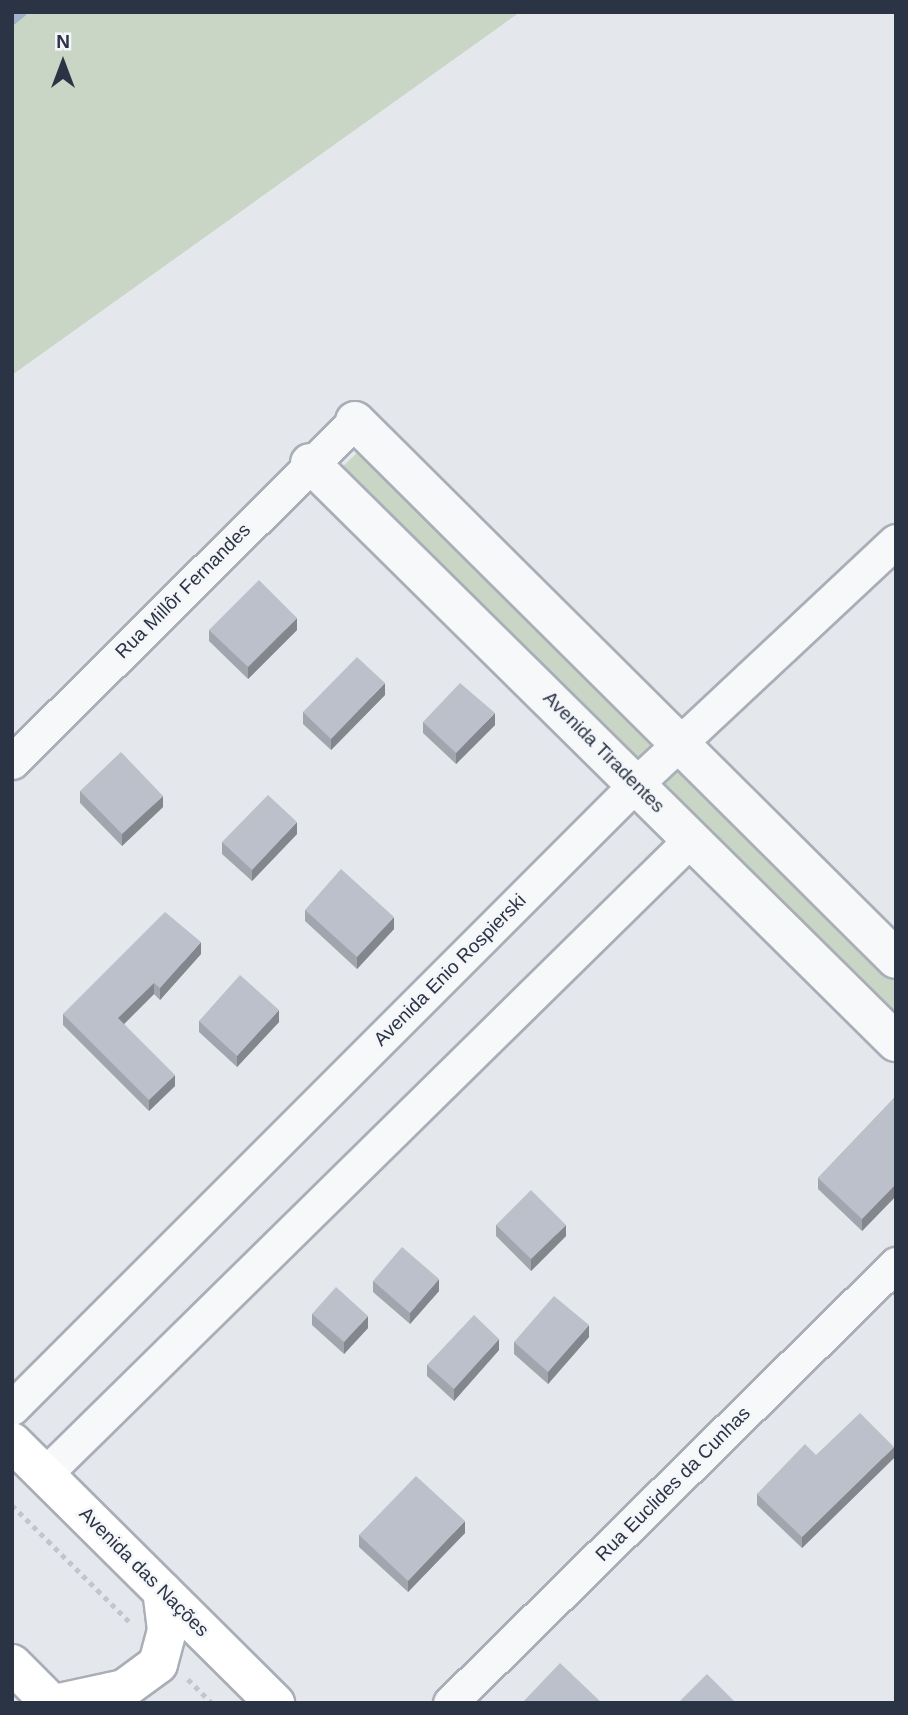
<!DOCTYPE html>
<html>
<head>
<meta charset="utf-8">
<style>
	body { margin:0 }
	#map { position:relative; width:908px; height:1715px; overflow:hidden; background:#e4e7ec; font-family:Helvetica,sans-serif }
	div>[style] { position:absolute }
	.green>* { inset:0; background:#c9d6c5 }
	.stream>* { height:10px; margin:-5px; padding:0 5px; transform-origin:5px; border-radius:5px; background:#9fb4cc }
	.path>* { height:4.5px; margin-top:-2.25px; transform-origin:0; background:repeating-linear-gradient(90deg,#c2c5cb 0 5px,transparent 0 10px) }
	.roads { filter:drop-shadow(2px 0 #a9aeb7) drop-shadow(-2px 0 #a9aeb7) drop-shadow(0 2px #a9aeb7) drop-shadow(0 -2px #a9aeb7) }
	.minor>* { height:33px; margin:-16.5px; padding:0 16.5px; transform-origin:16.5px; border-radius:16.5px; background:#f7f8fa }
	.tertiary>* { height:38px; margin:-19px; padding:0 19px; transform-origin:19px; border-radius:19px; background:#f7f8fa }
	.secondary>* { height:38px; margin:-19px; padding:0 19px; transform-origin:19px; border-radius:19px; background:#fff }
	.wall>* { inset:0; background:#a1a5ae }
	.shaded-wall>* { inset:0; background:#83868d }
	.building>* { inset:0; background:#bbc0ca }
	span { translate:-50% -50%; white-space:nowrap; text-align:center; line-height:1.15; -webkit-text-stroke:5px #f4f6f9; paint-order:stroke }
	.street-label { font-size:19px; color:#2b3445 }
	.frame { position:absolute; inset:0; border:14px solid #2b3445; pointer-events:none }
	.north { position:absolute; left:28px; top:28px; width:70px; height:70px; -webkit-text-stroke:5px #f4f6f9; paint-order:stroke; rotate:0deg; font-size:19px; font-weight:700; line-height:28px; text-align:center; color:#2b3445 }
	.north::after { content:''; display:block; margin:auto; width:24px; height:32px; background:#2b3445; clip-path:polygon(50% 0,100% 100%,50% 72%,0 100%) }
</style>
</head>
<body>
<div id="map">
	<div class="green">
		<div style="clip-path:polygon(12px 12px,520px 12px,12px 375px)"></div>
		<div style="clip-path:polygon(358px 452px,655px 749px,638px 764px,339px 470px)"></div>
		<div style="clip-path:polygon(680px 764px,896px 977px,896px 1017px,659px 784px)"></div>
	</div>
	<div class="stream">
		<div style="left:12px;top:20px;width:13px;rotate:-39deg"></div>
	</div>
	<div class="path">
		<div style="left:12px;top:1505px;width:165px;rotate:44.8deg"></div>
		<div style="left:188px;top:1679px;width:34px;rotate:45deg"></div>
	</div>
	<div class="roads">
		<div class="minor">
			<div style="left:12px;top:762px;width:484px;rotate:-44.8deg"></div>
			<div style="left:12px;top:1408px;width:884px;rotate:-45deg"></div>
			<div style="left:637px;top:783px;width:354px;rotate:-43.1deg"></div>
			<div style="left:45px;top:1474px;width:907px;rotate:-44.51deg"></div>
			<div style="left:450px;top:1703px;width:626px;rotate:-44.55deg"></div>
		</div>
		<div class="tertiary">
			<div style="left:355px;top:421px;width:763px;rotate:44.84deg"></div>
			<div style="left:310px;top:463px;width:824px;rotate:44.66deg"></div>
		</div>
		<div class="secondary">
			<div style="left:12px;top:1442px;width:371px;rotate:44.8deg"></div>
			<div style="left:12px;top:1664px;width:55px;rotate:45deg"></div>
			<div style="left:59px;top:1703px;width:66px;rotate:-12.2deg"></div>
			<div style="left:124px;top:1689px;width:42px;rotate:-36.3deg"></div>
			<div style="left:158px;top:1664px;width:35px;rotate:-75deg"></div>
			<div style="left:167px;top:1630px;width:39px;rotate:-97deg"></div>
		</div>
	</div>
	<div class="wall">
		<div style="clip-path:polygon(209px 630px,297px 630px,248px 679px,209px 641px)"></div>
		<div style="clip-path:polygon(385px 695px,331px 750px,303px 724px,303px 712px)"></div>
		<div style="clip-path:polygon(423px 722px,495px 725px,456px 764px,423px 733px)"></div>
		<div style="clip-path:polygon(80px 791px,163px 807px,122px 846px,80px 803px)"></div>
		<div style="clip-path:polygon(297px 834px,252px 881px,222px 854px,222px 842px)"></div>
		<div style="clip-path:polygon(305px 910px,394px 929px,357px 969px,305px 921px)"></div>
		<div style="clip-path:polygon(201px 954px,160px 1000px,154px 994px,124px 1024px,175px 1086px,149px 1111px,63px 1025px,63px 1014px)"></div>
		<div style="clip-path:polygon(199px 1021px,279px 1022px,237px 1067px,199px 1032px)"></div>
		<div style="clip-path:polygon(896px 1096px,896px 1196px,862px 1231px,818px 1189px,818px 1178px)"></div>
		<div style="clip-path:polygon(496px 1225px,566px 1236px,531px 1271px,496px 1236px)"></div>
		<div style="clip-path:polygon(373px 1281px,439px 1291px,410px 1324px,373px 1292px)"></div>
		<div style="clip-path:polygon(312px 1314px,368px 1328px,344px 1354px,312px 1325px)"></div>
		<div style="clip-path:polygon(589px 1337px,548px 1384px,514px 1354px,514px 1342px)"></div>
		<div style="clip-path:polygon(499px 1350px,454px 1401px,427px 1376px,427px 1365px)"></div>
		<div style="clip-path:polygon(816px 1455px,894px 1458px,802px 1548px,757px 1505px,757px 1494px)"></div>
		<div style="clip-path:polygon(465px 1533px,408px 1592px,359px 1547px,359px 1535px)"></div>
	</div>
	<div class="shaded-wall">
		<div style="clip-path:polygon(297px 618px,297px 630px,248px 679px,248px 667px)"></div>
		<div style="clip-path:polygon(385px 683px,385px 695px,331px 750px,331px 739px)"></div>
		<div style="clip-path:polygon(495px 713px,495px 725px,456px 764px,456px 753px)"></div>
		<div style="clip-path:polygon(163px 796px,163px 807px,122px 846px,122px 834px)"></div>
		<div style="clip-path:polygon(297px 822px,297px 834px,252px 881px,252px 870px)"></div>
		<div style="clip-path:polygon(394px 917px,394px 929px,357px 969px,357px 957px)"></div>
		<div style="clip-path:polygon(201px 942px,201px 954px,160px 1000px,160px 988px)"></div>
		<div style="clip-path:polygon(154px 983px,154px 994px,118px 1030px,118px 1018px)"></div>
		<div style="clip-path:polygon(279px 1010px,279px 1022px,237px 1067px,237px 1056px)"></div>
		<div style="clip-path:polygon(175px 1075px,175px 1086px,149px 1111px,149px 1100px)"></div>
		<div style="clip-path:polygon(896px 1184px,896px 1196px,862px 1231px,862px 1219px)"></div>
		<div style="clip-path:polygon(566px 1225px,566px 1236px,531px 1271px,531px 1259px)"></div>
		<div style="clip-path:polygon(439px 1279px,439px 1291px,410px 1324px,410px 1313px)"></div>
		<div style="clip-path:polygon(368px 1316px,368px 1328px,344px 1354px,344px 1342px)"></div>
		<div style="clip-path:polygon(589px 1325px,589px 1337px,548px 1384px,548px 1372px)"></div>
		<div style="clip-path:polygon(499px 1339px,499px 1350px,454px 1401px,454px 1389px)"></div>
		<div style="clip-path:polygon(894px 1447px,894px 1458px,802px 1548px,802px 1537px)"></div>
		<div style="clip-path:polygon(465px 1521px,465px 1533px,408px 1592px,408px 1581px)"></div>
	</div>
	<div class="building">
		<div style="clip-path:polygon(259px 580px,297px 618px,248px 667px,209px 630px)"></div>
		<div style="clip-path:polygon(357px 657px,385px 683px,331px 739px,303px 712px)"></div>
		<div style="clip-path:polygon(460px 683px,495px 713px,456px 753px,423px 722px)"></div>
		<div style="clip-path:polygon(121px 752px,163px 796px,122px 834px,80px 791px)"></div>
		<div style="clip-path:polygon(268px 795px,297px 822px,252px 870px,222px 842px)"></div>
		<div style="clip-path:polygon(341px 869px,394px 917px,357px 957px,305px 910px)"></div>
		<div style="clip-path:polygon(165px 912px,201px 942px,160px 988px,154px 983px,118px 1018px,175px 1075px,149px 1100px,63px 1014px)"></div>
		<div style="clip-path:polygon(240px 975px,279px 1010px,237px 1056px,199px 1021px)"></div>
		<div style="clip-path:polygon(896px 1096px,896px 1184px,862px 1219px,818px 1178px)"></div>
		<div style="clip-path:polygon(531px 1190px,566px 1225px,531px 1259px,496px 1225px)"></div>
		<div style="clip-path:polygon(402px 1247px,439px 1279px,410px 1313px,373px 1281px)"></div>
		<div style="clip-path:polygon(336px 1287px,368px 1316px,344px 1342px,312px 1314px)"></div>
		<div style="clip-path:polygon(554px 1296px,589px 1325px,548px 1372px,514px 1342px)"></div>
		<div style="clip-path:polygon(474px 1315px,499px 1339px,454px 1389px,427px 1365px)"></div>
		<div style="clip-path:polygon(860px 1413px,894px 1447px,802px 1537px,757px 1494px,805px 1444px,816px 1455px)"></div>
		<div style="clip-path:polygon(416px 1476px,465px 1521px,408px 1581px,359px 1535px)"></div>
		<div style="clip-path:polygon(560px 1663px,602px 1703px,522px 1703px)"></div>
		<div style="clip-path:polygon(707px 1674px,736px 1703px,678px 1703px)"></div>
	</div>
	<div class="street-label">
		<span style="left:183px;top:591px;rotate:-45deg">Rua Millôr Fernandes</span>
		<span style="left:604px;top:752px;rotate:45deg">Avenida Tiradentes</span>
		<span style="left:450px;top:970px;rotate:-45deg">Avenida Enio Rospierski</span>
		<span style="left:673px;top:1484px;rotate:-45deg">Rua Euclides da Cunhas</span>
		<span style="left:144px;top:1572px;rotate:45deg">Avenida das Nações</span>
	</div>
	<div class="frame"></div>
	<div class="north">N</div>
</div>
</body>
</html>
